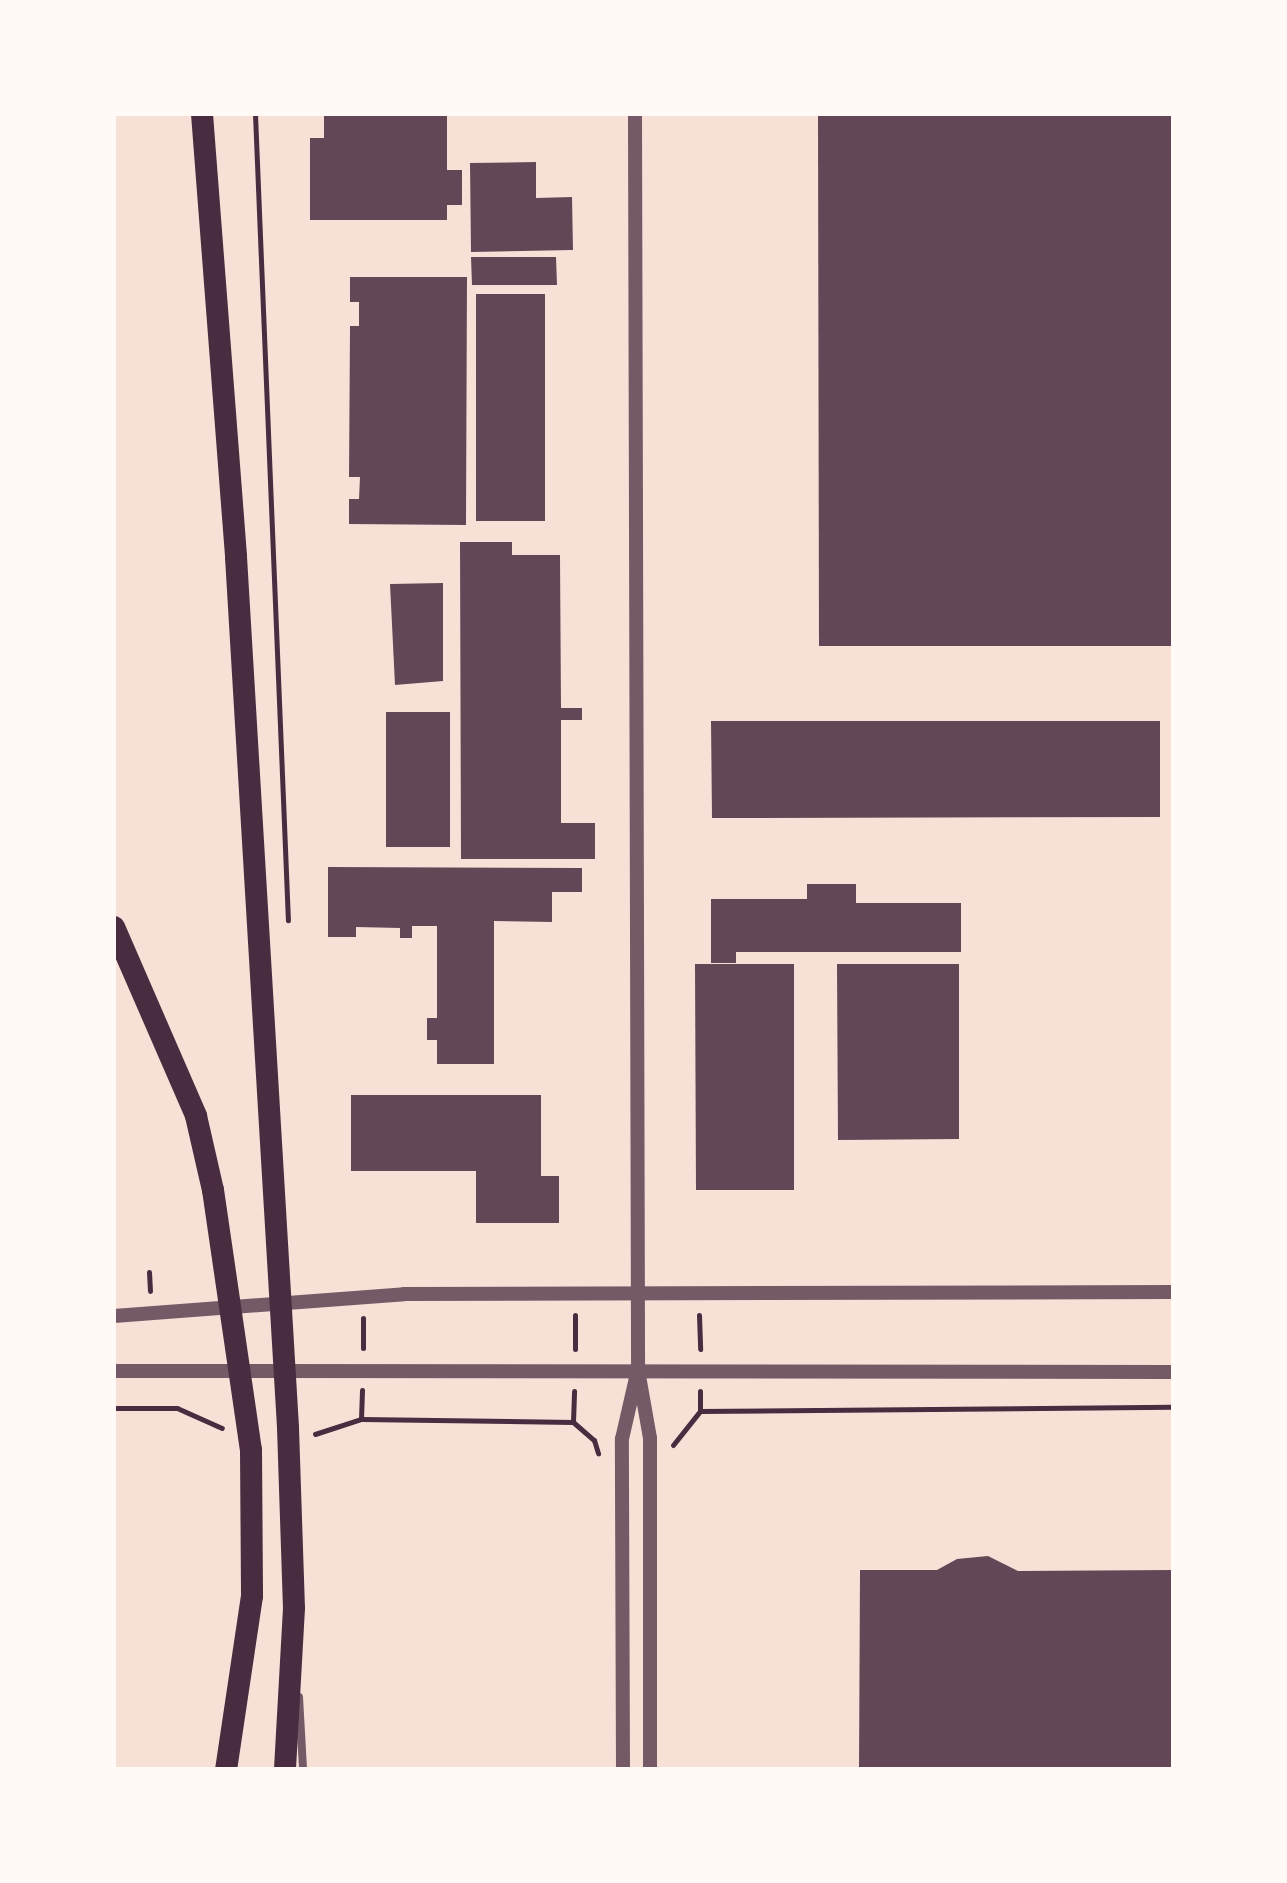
<!DOCTYPE html>
<html>
<head>
<meta charset="utf-8">
<style>
	body { margin:0 }
	#map { position:relative; width:1287px; height:1883px; overflow:hidden; background:#f7e1d7; font-family:"Sofia Sans Condensed",sans-serif }
	div>[style] { position:absolute }
	.building>* { inset:0; background:#644757 }
	.path>* { height:5px; margin:-2.5px; padding:0 2.5px; transform-origin:2.5px; border-radius:2.5px; background:#4a2c40 }
	.minor>* { height:8px; margin:-4px; padding:0 4px; transform-origin:4px; border-radius:4px; background:#755966 }
	.tertiary>* { height:14px; margin:-7px; padding:0 7px; transform-origin:7px; border-radius:7px; background:#755966 }
	.trunk>* { height:22px; margin:-11px; padding:0 11px; transform-origin:11px; border-radius:11px; background:#4a2c40 }
	span { translate:-50% -50%; white-space:nowrap; text-align:center; line-height:1.15; -webkit-text-stroke:8px #fffaf5; paint-order:stroke }
	.frame { position:absolute; inset:0; border:116px solid #fffaf5; pointer-events:none }
</style>
</head>
<body>
<div id="map">
	<div class="building">
		<div style="clip-path:polygon(324px 114px,447px 114px,447px 170px,462px 170px,462px 205px,447px 205px,447px 220px,310px 220px,310px 138px,324px 138px)"></div>
		<div style="clip-path:polygon(818px 114px,1173px 114px,1173px 646px,819px 646px)"></div>
		<div style="clip-path:polygon(536px 162px,536px 198px,572px 197px,573px 250px,471px 252px,470px 163px)"></div>
		<div style="clip-path:polygon(471px 257px,556px 257px,557px 285px,472px 285px)"></div>
		<div style="clip-path:polygon(350px 277px,467px 277px,466px 525px,349px 524px,349px 499px,359px 499px,360px 477px,349px 477px,350px 326px,359px 326px,359px 302px,350px 302px)"></div>
		<div style="clip-path:polygon(476px 294px,545px 294px,545px 521px,476px 521px)"></div>
		<div style="clip-path:polygon(460px 542px,512px 542px,512px 555px,560px 555px,561px 708px,582px 708px,582px 720px,561px 720px,561px 823px,595px 823px,595px 859px,461px 859px)"></div>
		<div style="clip-path:polygon(443px 583px,443px 681px,395px 685px,390px 584px)"></div>
		<div style="clip-path:polygon(386px 712px,450px 712px,450px 847px,386px 847px)"></div>
		<div style="clip-path:polygon(711px 721px,1160px 721px,1160px 817px,712px 818px)"></div>
		<div style="clip-path:polygon(328px 867px,582px 868px,582px 892px,552px 892px,552px 922px,494px 921px,494px 1064px,437px 1064px,437px 1040px,427px 1040px,427px 1018px,437px 1018px,437px 926px,412px 926px,412px 938px,400px 938px,400px 928px,356px 927px,356px 937px,328px 937px)"></div>
		<div style="clip-path:polygon(807px 884px,856px 884px,856px 903px,961px 903px,961px 952px,736px 952px,736px 963px,711px 963px,711px 899px,807px 899px)"></div>
		<div style="clip-path:polygon(695px 964px,794px 964px,794px 1190px,696px 1190px)"></div>
		<div style="clip-path:polygon(837px 964px,959px 964px,959px 1139px,838px 1140px)"></div>
		<div style="clip-path:polygon(351px 1095px,541px 1095px,541px 1176px,559px 1176px,559px 1223px,476px 1223px,476px 1171px,351px 1171px)"></div>
		<div style="clip-path:polygon(988px 1556px,1018px 1571px,1173px 1570px,1173px 1769px,859px 1769px,860px 1570px,937px 1570px,957px 1559px)"></div>
	</div>
	<div class="path">
		<div style="left:255px;top:114px;width:807px;rotate:87.66deg"></div>
		<div style="left:149px;top:1272px;width:19px;rotate:87deg"></div>
		<div style="left:699px;top:1315px;width:34px;rotate:88deg"></div>
		<div style="left:363px;top:1318px;width:30px;rotate:90deg"></div>
		<div style="left:575px;top:1349px;width:34px;rotate:-90deg"></div>
		<div style="left:114px;top:1408px;width:63px"></div>
		<div style="left:177px;top:1408px;width:49px;rotate:24deg"></div>
		<div style="left:700px;top:1411px;width:20px;rotate:-90deg"></div>
		<div style="left:361px;top:1419px;width:29px;rotate:-88deg"></div>
		<div style="left:573px;top:1422px;width:31px;rotate:-88deg"></div>
		<div style="left:315px;top:1434px;width:48px;rotate:-18.1deg"></div>
		<div style="left:361px;top:1419px;width:212px;rotate:0.8deg"></div>
		<div style="left:573px;top:1422px;width:28px;rotate:41deg"></div>
		<div style="left:594px;top:1440px;width:14px;rotate:73deg"></div>
		<div style="left:673px;top:1445px;width:43px;rotate:-51.5deg"></div>
		<div style="left:700px;top:1411px;width:473px;rotate:-0.5deg"></div>
	</div>
	<div class="minor">
		<div style="left:299px;top:1697px;width:72px;rotate:86.8deg"></div>
	</div>
	<div class="tertiary">
		<div style="left:635px;top:114px;width:1256px;rotate:89.86deg"></div>
		<div style="left:638px;top:1370px;width:69px;rotate:80deg"></div>
		<div style="left:650px;top:1438px;width:331px;rotate:90deg"></div>
		<div style="left:114px;top:1316px;width:291px;rotate:-4.3deg"></div>
		<div style="left:404px;top:1294px;width:769px;rotate:-0.15deg"></div>
		<div style="left:114px;top:1371px;width:1059px;rotate:0.05deg"></div>
		<div style="left:623px;top:1769px;width:330px;rotate:-90.2deg"></div>
		<div style="left:622px;top:1439px;width:63px;rotate:-77.1deg"></div>
	</div>
	<div class="trunk">
		<div style="left:202px;top:114px;width:444px;rotate:85.6deg"></div>
		<div style="left:236px;top:557px;width:873px;rotate:86.58deg"></div>
		<div style="left:288px;top:1428px;width:180px;rotate:88.1deg"></div>
		<div style="left:294px;top:1608px;width:161px;rotate:93.2deg"></div>
		<div style="left:114px;top:927px;width:206px;rotate:66.5deg"></div>
		<div style="left:196px;top:1116px;width:76px;rotate:77.1deg"></div>
		<div style="left:213px;top:1190px;width:263px;rotate:81.7deg"></div>
		<div style="left:251px;top:1450px;width:146px;rotate:89.6deg"></div>
		<div style="left:252px;top:1596px;width:175px;rotate:98.5deg"></div>
	</div>
	<div class="frame"></div>
</div>
</body>
</html>
